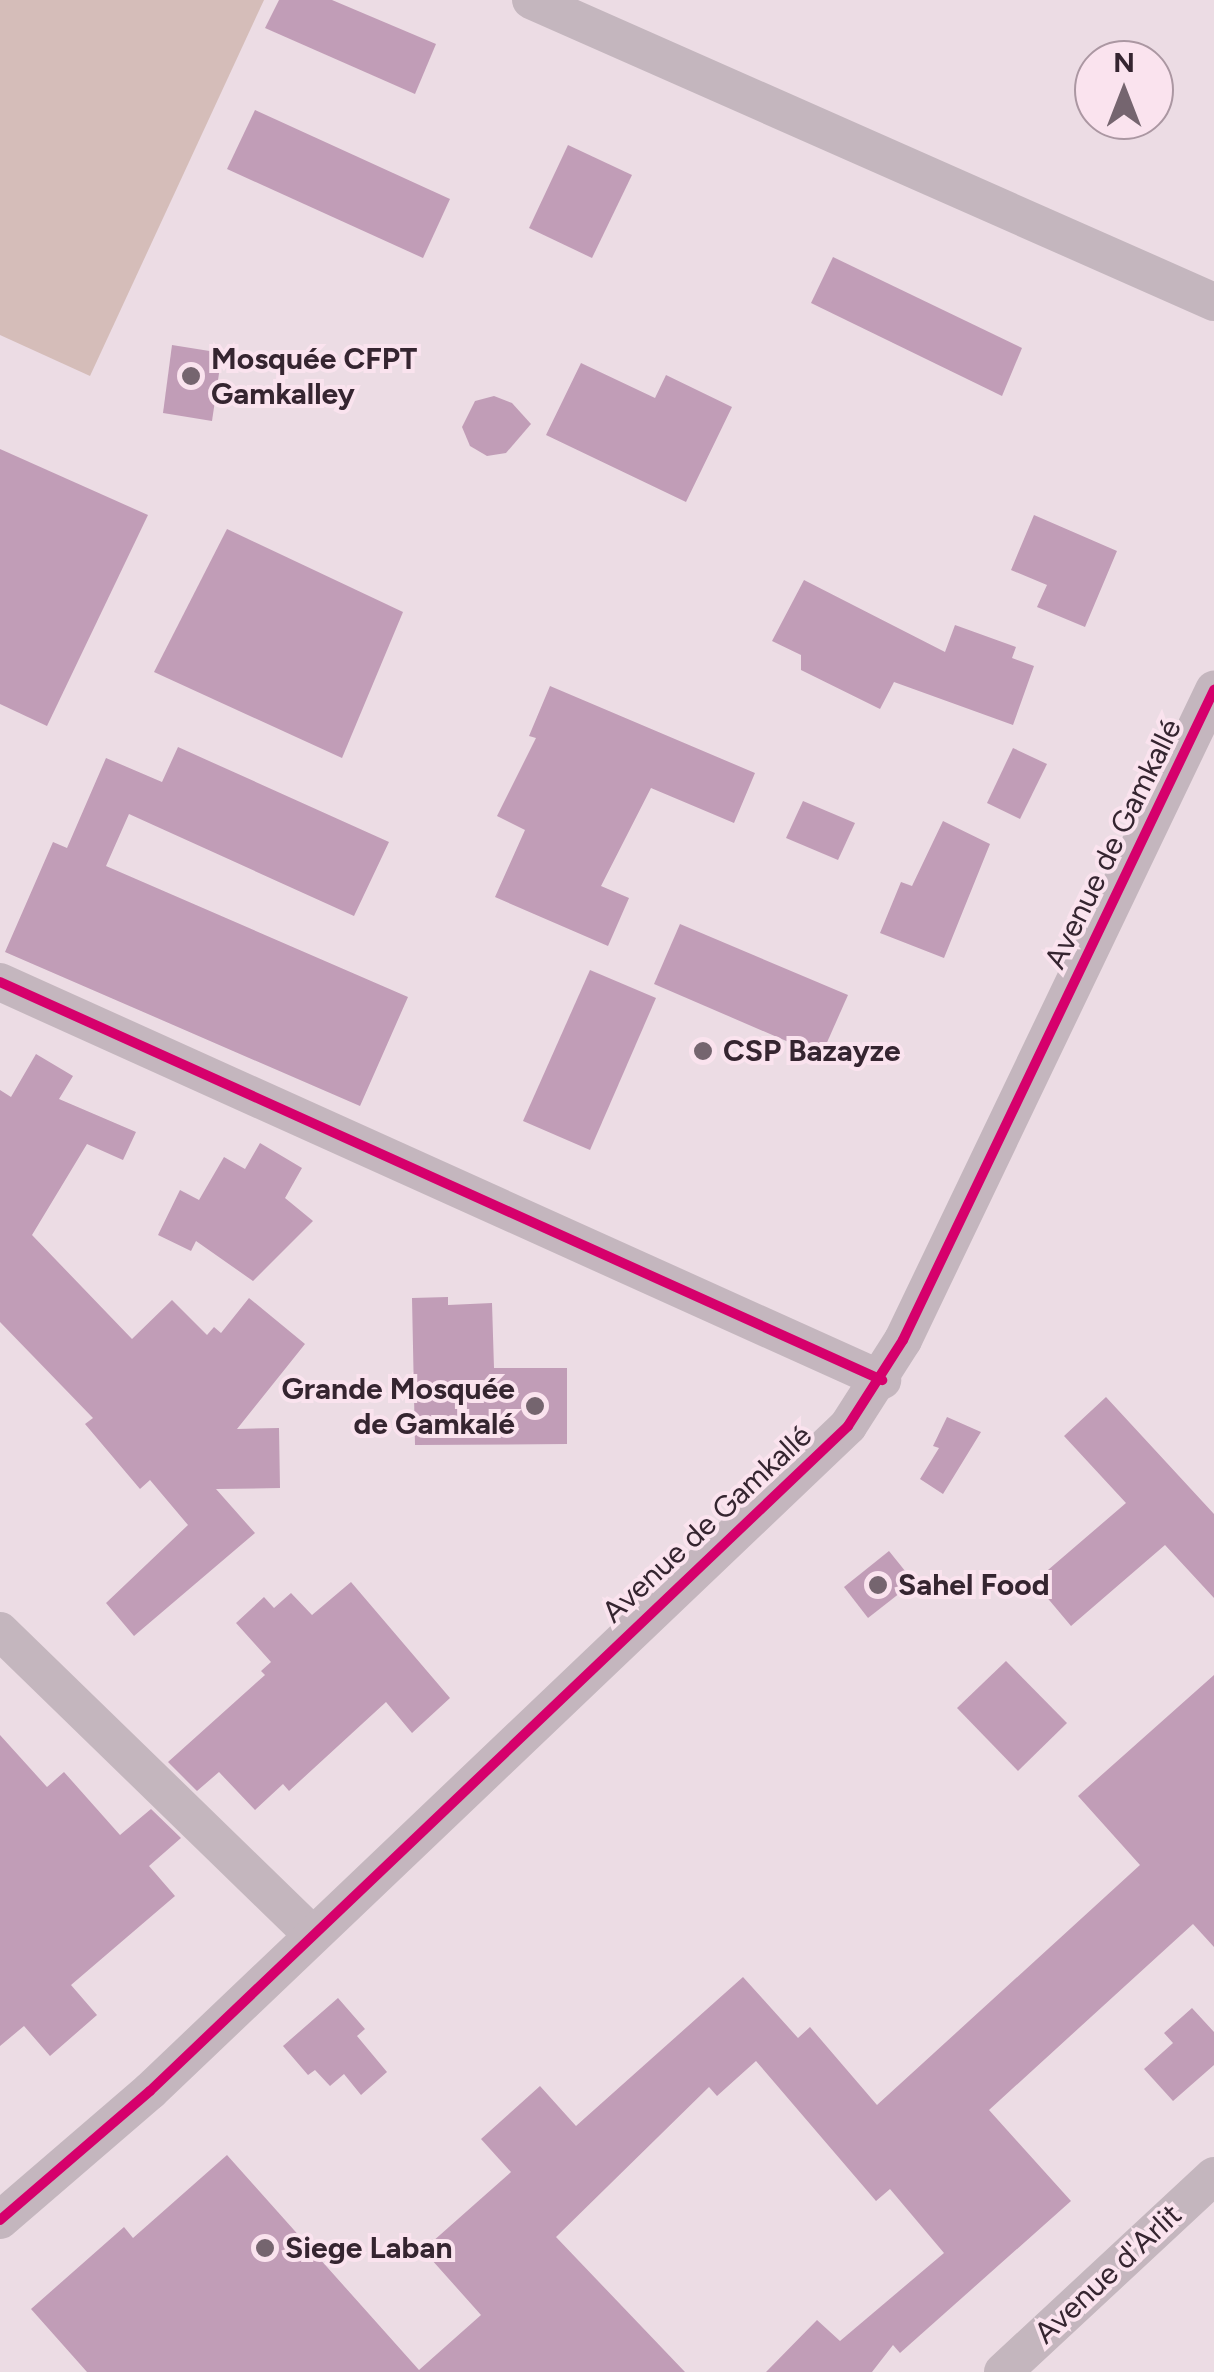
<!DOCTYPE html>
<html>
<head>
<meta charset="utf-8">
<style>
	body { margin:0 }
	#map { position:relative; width:1214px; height:2372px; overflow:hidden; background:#ecdce4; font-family:Figtree,sans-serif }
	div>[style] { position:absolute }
	.green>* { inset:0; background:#d5bdb9 }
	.building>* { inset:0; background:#c19db7 }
	.street>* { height:38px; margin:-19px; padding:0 19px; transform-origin:19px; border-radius:19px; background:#c4b6be }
	.cycleway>* { height:10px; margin:-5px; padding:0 5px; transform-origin:5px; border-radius:5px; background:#d6006c }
	.dots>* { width:28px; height:28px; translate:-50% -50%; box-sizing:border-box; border:5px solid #fae3ee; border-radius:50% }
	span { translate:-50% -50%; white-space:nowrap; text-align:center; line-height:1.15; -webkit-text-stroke:8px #fae3ee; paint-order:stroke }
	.poi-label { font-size:30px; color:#352530; font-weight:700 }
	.left { translate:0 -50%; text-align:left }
	.right { translate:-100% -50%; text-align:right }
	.street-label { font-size:30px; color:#352530 }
	.north { position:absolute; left:1074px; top:40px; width:100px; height:100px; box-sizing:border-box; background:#fae3ee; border:2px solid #ab97a2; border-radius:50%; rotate:0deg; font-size:28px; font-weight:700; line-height:40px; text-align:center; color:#352530 }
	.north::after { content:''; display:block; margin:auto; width:35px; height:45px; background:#75656f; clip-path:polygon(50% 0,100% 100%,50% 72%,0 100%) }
</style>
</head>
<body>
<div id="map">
	<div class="green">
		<div style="clip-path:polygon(0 0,264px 0,90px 376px,0 335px)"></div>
	</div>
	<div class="building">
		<div style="clip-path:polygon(279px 0,332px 0,436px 44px,415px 94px,265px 28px)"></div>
		<div style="clip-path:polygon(255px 110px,450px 199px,423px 258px,227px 169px)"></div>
		<div style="clip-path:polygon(568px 145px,632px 175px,592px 258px,529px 228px)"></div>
		<div style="clip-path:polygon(833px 257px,1022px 348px,1002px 396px,811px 303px)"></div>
		<div style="clip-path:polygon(172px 345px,222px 353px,212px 421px,163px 413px)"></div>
		<div style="clip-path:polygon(581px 363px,655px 398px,666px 375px,732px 407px,686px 502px,546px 435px)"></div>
		<div style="clip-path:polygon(494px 396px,512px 403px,531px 424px,506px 453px,487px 456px,470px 446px,462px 427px,475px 401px)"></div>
		<div style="clip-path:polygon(0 449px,148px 515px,47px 726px,0 704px)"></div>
		<div style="clip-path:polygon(1034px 515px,1117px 551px,1085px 627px,1037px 607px,1047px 585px,1011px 570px)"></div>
		<div style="clip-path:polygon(227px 529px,403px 612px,342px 758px,154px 672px)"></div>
		<div style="clip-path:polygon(804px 580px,945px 652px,955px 625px,1016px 647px,1012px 658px,1034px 666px,1013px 725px,894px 682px,880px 709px,801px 670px,801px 655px,772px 641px)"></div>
		<div style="clip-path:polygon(550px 686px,755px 773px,734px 823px,651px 788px,601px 886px,629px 898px,608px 946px,495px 897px,525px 830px,497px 816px,536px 738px,529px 736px)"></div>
		<div style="clip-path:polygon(178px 747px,389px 842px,354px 916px,129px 814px,106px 866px,408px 997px,360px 1106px,5px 952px,53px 842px,67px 848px,106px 758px,162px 782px)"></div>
		<div style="clip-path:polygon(1013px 748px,1047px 764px,1020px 819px,987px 803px)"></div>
		<div style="clip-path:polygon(803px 801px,855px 823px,838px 860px,786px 838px)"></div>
		<div style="clip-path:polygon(943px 821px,990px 844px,944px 958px,880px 933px,901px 882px,912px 886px)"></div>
		<div style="clip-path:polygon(680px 924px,848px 995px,821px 1056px,654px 984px)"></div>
		<div style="clip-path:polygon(590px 970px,656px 998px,590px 1150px,523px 1121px)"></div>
		<div style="clip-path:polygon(36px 1054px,73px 1076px,59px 1099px,136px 1132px,123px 1160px,87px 1144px,32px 1235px,132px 1339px,172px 1300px,207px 1335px,214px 1327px,221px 1333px,249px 1298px,305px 1344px,237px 1429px,279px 1428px,280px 1488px,216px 1489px,255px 1533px,134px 1636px,106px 1603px,188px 1525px,150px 1480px,140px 1489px,85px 1424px,93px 1418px,0 1322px,0 1090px,11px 1097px)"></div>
		<div style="clip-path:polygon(260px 1143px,302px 1168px,285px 1198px,313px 1221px,253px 1281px,196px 1241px,191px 1251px,158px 1235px,180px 1190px,199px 1200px,224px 1157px,245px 1169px)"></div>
		<div style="clip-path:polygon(448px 1297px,448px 1305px,492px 1303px,494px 1368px,567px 1368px,567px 1444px,415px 1445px,412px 1298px)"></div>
		<div style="clip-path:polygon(1106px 1397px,1214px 1514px,1214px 1598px,1165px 1545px,1071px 1626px,1034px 1582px,1126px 1503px,1064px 1436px)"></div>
		<div style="clip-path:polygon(947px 1417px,981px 1432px,943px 1494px,920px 1479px,939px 1448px,933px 1446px)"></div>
		<div style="clip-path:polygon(889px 1551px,914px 1582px,868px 1618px,844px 1587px)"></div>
		<div style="clip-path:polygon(351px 1582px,450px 1698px,412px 1733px,386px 1702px,289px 1791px,283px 1784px,255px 1810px,219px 1772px,197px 1791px,168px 1762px,265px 1675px,261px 1671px,271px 1662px,236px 1623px,264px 1597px,274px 1608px,291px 1593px,312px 1615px)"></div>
		<div style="clip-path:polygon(1006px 1661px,1067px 1723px,1018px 1771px,957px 1708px)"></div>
		<div style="clip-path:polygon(1214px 1675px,1214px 1947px,1193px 1924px,989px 2110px,1071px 2201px,900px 2353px,893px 2345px,872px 2372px,766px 2372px,817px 2320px,840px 2341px,944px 2253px,890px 2189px,876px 2201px,756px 2061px,717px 2096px,709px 2087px,556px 2237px,685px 2372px,87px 2372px,31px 2309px,124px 2227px,133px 2238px,227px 2155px,419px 2370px,481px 2315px,423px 2250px,511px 2172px,481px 2139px,540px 2086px,576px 2126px,743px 1977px,798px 2038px,810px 2027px,877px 2105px,1140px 1865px,1078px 1796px)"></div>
		<div style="clip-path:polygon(0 1735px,47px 1787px,64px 1772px,120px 1835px,151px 1809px,181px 1838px,149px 1866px,175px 1896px,71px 1985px,97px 2015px,50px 2056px,24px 2026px,0 2046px)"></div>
		<div style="clip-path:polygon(338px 1998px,365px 2029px,357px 2036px,387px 2072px,361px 2095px,344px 2074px,330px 2086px,315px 2070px,308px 2075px,283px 2046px)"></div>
		<div style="clip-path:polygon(1192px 2008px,1214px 2032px,1214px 2065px,1173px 2101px,1144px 2069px,1173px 2043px,1164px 2033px)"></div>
	</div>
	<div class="street">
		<div style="left:531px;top:0;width:747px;rotate:23.85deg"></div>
		<div style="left:0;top:982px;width:968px;rotate:24.29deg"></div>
		<div style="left:0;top:1631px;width:432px;rotate:44.2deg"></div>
		<div style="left:0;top:2220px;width:198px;rotate:-40.7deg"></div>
		<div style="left:150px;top:2091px;width:964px;rotate:-43.61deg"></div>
		<div style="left:848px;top:1426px;width:102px;rotate:-57.4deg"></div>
		<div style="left:903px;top:1340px;width:721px;rotate:-64.43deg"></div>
		<div style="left:1003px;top:2372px;width:288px;rotate:-42.9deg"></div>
	</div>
	<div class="cycleway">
		<div style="left:0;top:982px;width:968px;rotate:24.29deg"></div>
		<div style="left:0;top:2220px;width:198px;rotate:-40.7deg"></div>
		<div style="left:150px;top:2091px;width:964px;rotate:-43.61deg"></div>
		<div style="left:848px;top:1426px;width:102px;rotate:-57.4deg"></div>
		<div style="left:903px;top:1340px;width:721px;rotate:-64.43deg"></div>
	</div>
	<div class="dots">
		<div style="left:191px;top:376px;background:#75656f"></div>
		<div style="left:703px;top:1051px;background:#75656f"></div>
		<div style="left:535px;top:1406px;background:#75656f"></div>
		<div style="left:878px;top:1585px;background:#75656f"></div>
		<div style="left:265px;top:2248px;background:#75656f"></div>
	</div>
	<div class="poi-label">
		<span class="left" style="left:211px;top:376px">Mosquée CFPT<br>Gamkalley</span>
		<span class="left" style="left:723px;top:1051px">CSP Bazayze</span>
		<span class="right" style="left:515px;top:1406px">Grande Mosquée<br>de Gamkalé</span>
		<span class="left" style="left:898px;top:1585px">Sahel Food</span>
		<span class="left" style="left:285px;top:2248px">Siege Laban</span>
	</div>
	<div class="street-label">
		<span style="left:1113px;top:844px;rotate:-64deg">Avenue de Gamkallé</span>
		<span style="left:707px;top:1524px;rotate:-43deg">Avenue de Gamkallé</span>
		<span style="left:1108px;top:2274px;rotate:-43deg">Avenue d'Arlit</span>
	</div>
	<div class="north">N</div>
</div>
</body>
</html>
